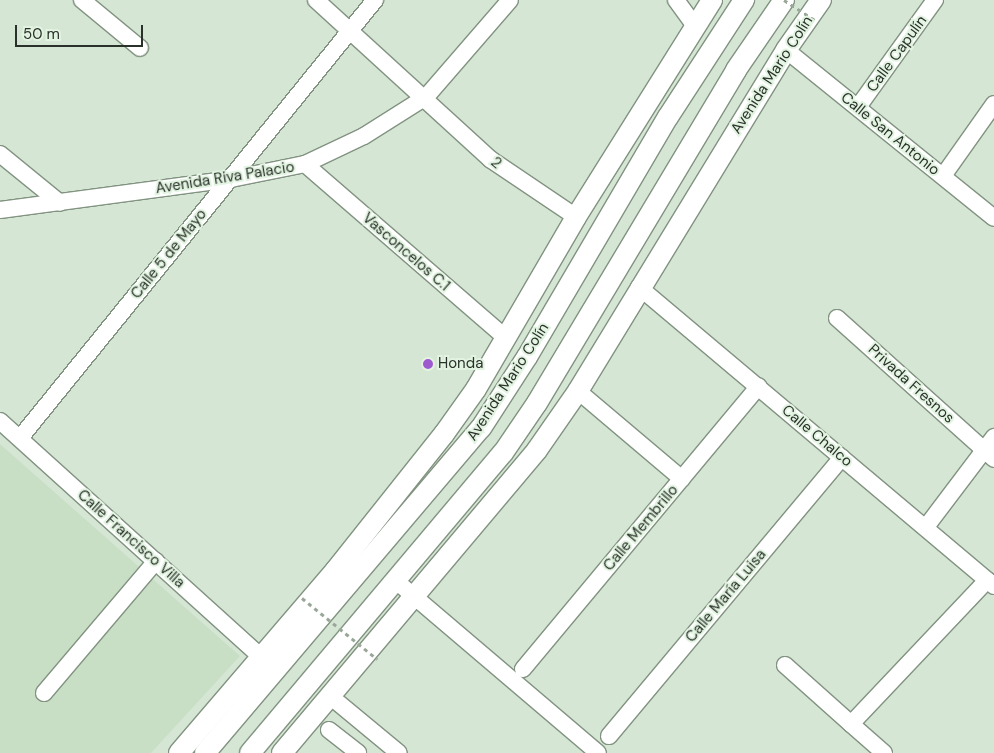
<!DOCTYPE html>
<html>
<head>
<meta charset="utf-8">
<style>
	body { margin:0 }
	#map { position:relative; width:994px; height:753px; overflow:hidden; background:#d5e7d4; font-family:"DM Sans",sans-serif }
	div>[style] { position:absolute }
	.built>* { inset:0; background:#c8dfc6 }
	.roads { filter:drop-shadow(1px 0 #829381) drop-shadow(-1px 0 #829381) drop-shadow(0 1px #829381) drop-shadow(0 -1px #829381) }
	.minor>* { height:16px; margin:-8px; padding:0 8px; transform-origin:8px; border-radius:8px; background:#fff }
	.major>* { height:20px; margin:-10px; padding:0 10px; transform-origin:10px; border-radius:10px; background:#fff }
	.path-bridge>* { height:3px; margin-top:-1.5px; transform-origin:0; background:repeating-linear-gradient(90deg,#99a798 0 4px,transparent 0 8px) }
	.dots>* { width:14px; height:14px; translate:-50% -50%; box-sizing:border-box; border:2px solid #e2f4e1; border-radius:50% }
	span { translate:-50% -50%; white-space:nowrap; text-align:center; line-height:1.15; -webkit-text-stroke:4px #e2f4e1; paint-order:stroke }
	.street-label { font-size:15px; color:#2a312a }
	.poi-label { font-size:15px; color:#2a312a }
	.left { translate:0 -50%; text-align:left }
	.scale { position:absolute; left:15px; top:25px; width:128px; height:22px; box-sizing:border-box; border:2px solid #2a312a; border-top:0; padding-left:6px; font-size:15px; line-height:18px; white-space:nowrap; color:#2a312a; -webkit-text-stroke:4px #e2f4e1; paint-order:stroke }
</style>
</head>
<body>
<div id="map">
	<div class="built">
		<div style="clip-path:polygon(0 444px,240px 656px,151px 753px,0 753px)"></div>
	</div>
	<div class="roads">
		<div class="minor">
			<div style="left:82px;top:0;width:75px;rotate:39.6deg"></div>
			<div style="left:316px;top:0;width:236px;rotate:42.4deg"></div>
			<div style="left:490px;top:159px;width:104px;rotate:34deg"></div>
			<div style="left:676px;top:0;width:31px;rotate:54deg"></div>
			<div style="left:786px;top:50px;width:267px;rotate:38.9deg"></div>
			<div style="left:858px;top:107px;width:132px;rotate:-54.3deg"></div>
			<div style="left:0;top:154px;width:77px;rotate:39.2deg"></div>
			<div style="left:305px;top:164px;width:267px;rotate:40.9deg"></div>
			<div style="left:943px;top:176px;width:88px;rotate:-54.7deg"></div>
			<div style="left:0;top:210px;width:233px;rotate:-7.6deg"></div>
			<div style="left:231px;top:179px;width:76px;rotate:-11.5deg"></div>
			<div style="left:305px;top:164px;width:65px;rotate:-25.4deg"></div>
			<div style="left:364px;top:136px;width:73px;rotate:-32.2deg"></div>
			<div style="left:426px;top:97px;width:128px;rotate:-49.1deg"></div>
			<div style="left:639px;top:287px;width:464px;rotate:40.1deg"></div>
			<div style="left:837px;top:318px;width:211px;rotate:41.9deg"></div>
			<div style="left:578px;top:391px;width:136px;rotate:40.2deg"></div>
			<div style="left:0;top:421px;width:352px;rotate:42.1deg"></div>
			<div style="left:20px;top:438px;width:564px;rotate:-50.98deg"></div>
			<div style="left:926px;top:527px;width:113px;rotate:-52.9deg"></div>
			<div style="left:396px;top:581px;width:265px;rotate:40.4deg"></div>
			<div style="left:785px;top:665px;width:89px;rotate:41.8deg"></div>
			<div style="left:851px;top:724px;width:198px;rotate:-46.6deg"></div>
			<div style="left:523px;top:669px;width:368px;rotate:-50.2deg"></div>
			<div style="left:44px;top:693px;width:173px;rotate:-49.7deg"></div>
			<div style="left:330px;top:696px;width:89px;rotate:39.6deg"></div>
			<div style="left:851px;top:724px;width:44px;rotate:41.3deg"></div>
			<div style="left:329px;top:730px;width:37px;rotate:38deg"></div>
			<div style="left:609px;top:736px;width:363px;rotate:-50.1deg"></div>
		</div>
		<div class="major">
			<div style="left:179px;top:753px;width:240px;rotate:-49.4deg"></div>
			<div style="left:335px;top:571px;width:175px;rotate:-51.5deg"></div>
			<div style="left:444px;top:434px;width:55px;rotate:-54.6deg"></div>
			<div style="left:476px;top:389px;width:199px;rotate:-59.8deg"></div>
			<div style="left:576px;top:217px;width:256px;rotate:-57.9deg"></div>
			<div style="left:205px;top:753px;width:426px;rotate:-49.7deg"></div>
			<div style="left:481px;top:428px;width:85px;rotate:-57.1deg"></div>
			<div style="left:527px;top:357px;width:278px;rotate:-59.6deg"></div>
			<div style="left:668px;top:117px;width:140px;rotate:-57deg"></div>
			<div style="left:250px;top:753px;width:392px;rotate:-49.9deg"></div>
			<div style="left:503px;top:453px;width:60px;rotate:-55.8deg"></div>
			<div style="left:537px;top:403px;width:388px;rotate:-59.1deg"></div>
			<div style="left:736px;top:70px;width:85px;rotate:-55.6deg"></div>
			<div style="left:282px;top:753px;width:396px;rotate:-49.9deg"></div>
			<div style="left:537px;top:450px;width:72px;rotate:-55.2deg"></div>
			<div style="left:578px;top:391px;width:399px;rotate:-58.6deg"></div>
			<div style="left:786px;top:50px;width:61px;rotate:-55deg"></div>
		</div>
	</div>
	<div class="path-bridge">
		<div style="left:784px;top:0;width:38px;rotate:33deg"></div>
		<div style="left:302px;top:598px;width:97px;rotate:39.1deg"></div>
	</div>
	<div class="dots">
		<div style="left:428px;top:364px;background:#9e5acf"></div>
	</div>
	<div class="street-label">
		<span style="left:897px;top:54px;rotate:-54deg">Calle Capulín</span>
		<span style="left:772px;top:75px;rotate:-57deg">Avenida Mario Colín</span>
		<span style="left:890px;top:134px;rotate:39deg">Calle San Antonio</span>
		<span style="left:496px;top:163px;rotate:40deg">2</span>
		<span style="left:225px;top:178px;rotate:-9deg">Avenida Riva Palacio</span>
		<span style="left:406px;top:252px;rotate:41deg">Vasconcelos C.1</span>
		<span style="left:169px;top:254px;rotate:-51deg">Calle 5 de Mayo</span>
		<span style="left:508px;top:382px;rotate:-57deg">Avenida Mario Colín</span>
		<span style="left:911px;top:384px;rotate:42deg">Privada Fresnos</span>
		<span style="left:817px;top:436px;rotate:40deg">Calle Chalco</span>
		<span style="left:641px;top:528px;rotate:-50deg">Calle Membrillo</span>
		<span style="left:131px;top:539px;rotate:42deg">Calle Francisco Villa</span>
		<span style="left:726px;top:596px;rotate:-50deg">Calle María Luisa</span>
	</div>
	<div class="poi-label">
		<span class="left" style="left:438px;top:364px">Honda</span>
	</div>
	<div class="scale">50 m</div>
</div>
</body>
</html>
